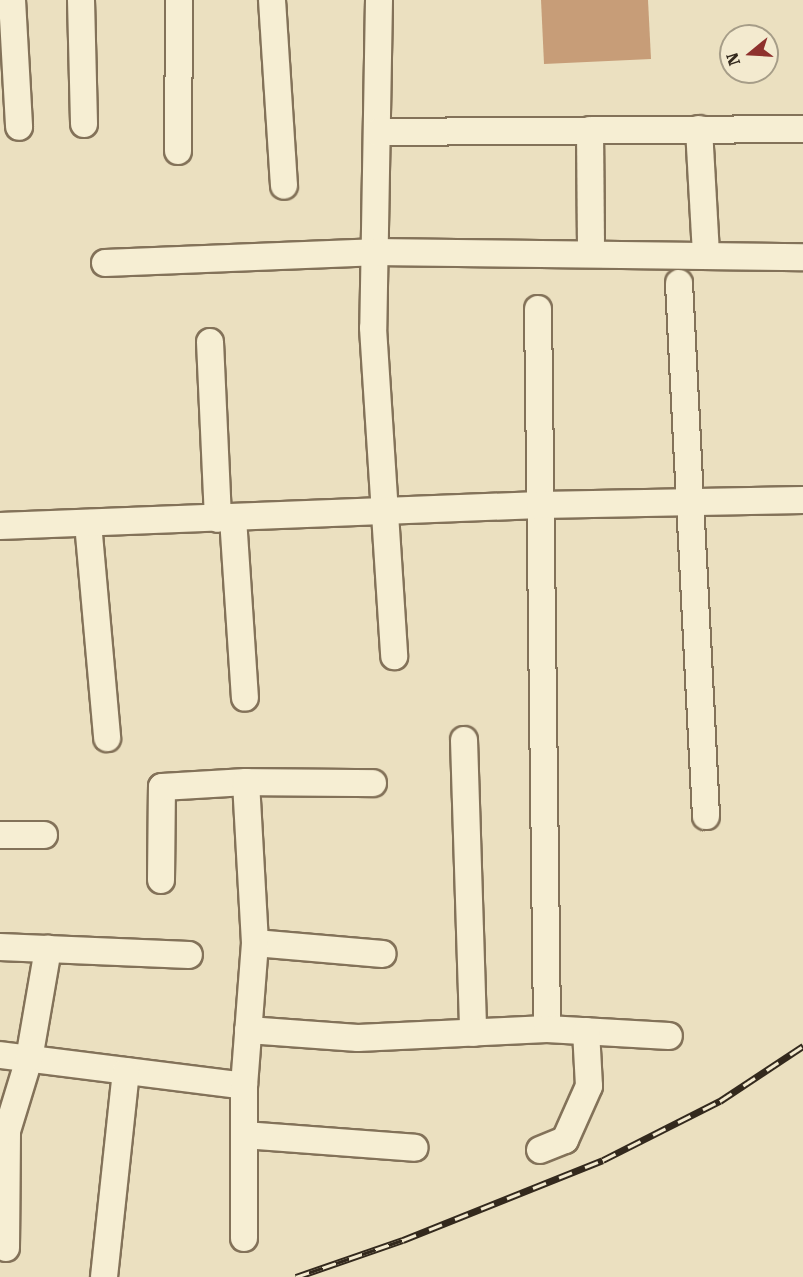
<!DOCTYPE html>
<html>
<head>
<meta charset="utf-8">
<style>
	body { margin:0 }
	#map { position:relative; width:803px; height:1277px; overflow:hidden; background:#ebe0c0; font-family:"Roboto Serif",serif }
	div>[style] { position:absolute }
	.building>* { inset:0; background:#c79d78 }
	.roads { filter:drop-shadow(2px 0 #837259) drop-shadow(-2px 0 #837259) drop-shadow(0 2px #837259) drop-shadow(0 -2px #837259) }
	.street>* { height:26px; margin:-13px; padding:0 13px; transform-origin:13px; border-radius:13px; background:#f6eed3 }
	.rail>* { height:7px; margin-top:-3.5px; transform-origin:0; background:repeating-linear-gradient(90deg,#f3eacf 0 14px,#33291d 0 28px); box-sizing:border-box; border-block:2px solid #33291d }
	span { translate:-50% -50%; white-space:nowrap; text-align:center; line-height:1.15; -webkit-text-stroke:6px #f3eacf; paint-order:stroke }
	.north { position:absolute; left:719px; top:24px; width:60px; height:60px; box-sizing:border-box; background:#f3eacf; border:2px solid #a69d88; border-radius:50%; rotate:252deg; font-size:16px; font-weight:700; line-height:24px; text-align:center; color:#33291d }
	.north::after { content:''; display:block; margin:auto; width:21px; height:27px; background:#8e312d; clip-path:polygon(50% 0,100% 100%,50% 72%,0 100%) }
</style>
</head>
<body>
<div id="map">
	<div class="building">
		<div style="clip-path:polygon(541px 0,648px 0,651px 59px,544px 64px)"></div>
	</div>
	<div class="roads">
		<div class="street">
			<div style="left:12px;top:0;width:127px;rotate:86.8deg"></div>
			<div style="left:81px;top:0;width:124px;rotate:88.6deg"></div>
			<div style="left:272px;top:0;width:186px;rotate:86.3deg"></div>
			<div style="left:379px;top:0;width:328px;rotate:91deg"></div>
			<div style="left:373px;top:328px;width:329px;rotate:86.3deg"></div>
			<div style="left:699px;top:129px;width:126px;rotate:86.8deg"></div>
			<div style="left:590px;top:130px;width:124px;rotate:89.5deg"></div>
			<div style="left:377px;top:132px;width:426px;rotate:-0.4deg"></div>
			<div style="left:178px;top:151px;width:151px;rotate:-89.6deg"></div>
			<div style="left:105px;top:263px;width:269px;rotate:-2.3deg"></div>
			<div style="left:374px;top:252px;width:429px;rotate:0.7deg"></div>
			<div style="left:679px;top:283px;width:534px;rotate:87.1deg"></div>
			<div style="left:538px;top:309px;width:720px;rotate:89.28deg"></div>
			<div style="left:210px;top:342px;width:177px;rotate:87.4deg"></div>
			<div style="left:233px;top:518px;width:180px;rotate:86.2deg"></div>
			<div style="left:88px;top:523px;width:216px;rotate:84.9deg"></div>
			<div style="left:0;top:526px;width:540px;rotate:-2.23deg"></div>
			<div style="left:540px;top:505px;width:263px;rotate:-1.1deg"></div>
			<div style="left:464px;top:740px;width:293px;rotate:88.2deg"></div>
			<div style="left:0;top:835px;width:44px"></div>
			<div style="left:161px;top:880px;width:93px;rotate:-89.4deg"></div>
			<div style="left:162px;top:787px;width:84px;rotate:-3.4deg"></div>
			<div style="left:246px;top:782px;width:127px;rotate:0.5deg"></div>
			<div style="left:255px;top:943px;width:128px;rotate:4.9deg"></div>
			<div style="left:0;top:947px;width:189px;rotate:2.4deg"></div>
			<div style="left:248px;top:1030px;width:110px;rotate:4.2deg"></div>
			<div style="left:358px;top:1038px;width:189px;rotate:-2.7deg"></div>
			<div style="left:547px;top:1029px;width:122px;rotate:3.3deg"></div>
			<div style="left:0;top:1055px;width:246px;rotate:7.2deg"></div>
			<div style="left:244px;top:1135px;width:171px;rotate:4.3deg"></div>
			<div style="left:540px;top:1150px;width:27px;rotate:-22deg"></div>
			<div style="left:565px;top:1140px;width:59px;rotate:-66deg"></div>
			<div style="left:589px;top:1086px;width:55px;rotate:-93.1deg"></div>
			<div style="left:244px;top:1238px;width:152px;rotate:-90deg"></div>
			<div style="left:244px;top:1086px;width:143px;rotate:-85.6deg"></div>
			<div style="left:255px;top:943px;width:161px;rotate:-93.2deg"></div>
			<div style="left:6px;top:1248px;width:117px;rotate:-89.5deg"></div>
			<div style="left:7px;top:1131px;width:75px;rotate:-73deg"></div>
			<div style="left:29px;top:1059px;width:112px;rotate:-80.2deg"></div>
			<div style="left:104px;top:1277px;width:207px;rotate:-83.9deg"></div>
		</div>
	</div>
	<div class="rail">
		<div style="left:296px;top:1277px;width:113px;rotate:-19.1deg"></div>
		<div style="left:403px;top:1240px;width:215px;rotate:-21.8deg"></div>
		<div style="left:603px;top:1160px;width:131px;rotate:-26.8deg"></div>
		<div style="left:720px;top:1101px;width:100px;rotate:-33.5deg"></div>
	</div>
	<div class="north">N</div>
</div>
</body>
</html>
